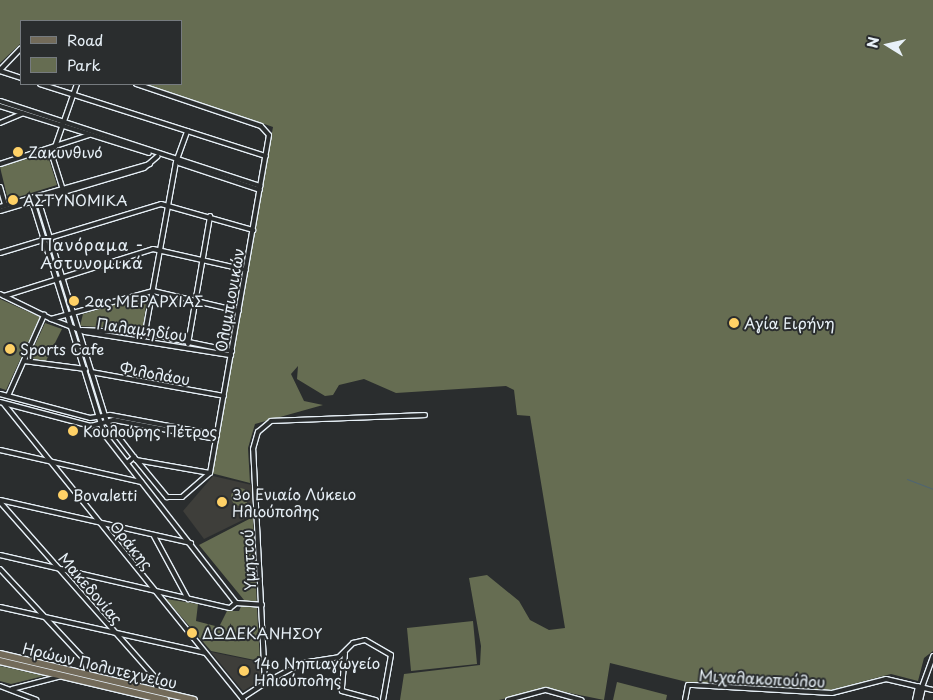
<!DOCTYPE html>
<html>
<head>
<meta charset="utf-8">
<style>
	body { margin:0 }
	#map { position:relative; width:933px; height:700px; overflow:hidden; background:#2a2d2e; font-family:"Playpen Sans",sans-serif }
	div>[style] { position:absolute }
	.built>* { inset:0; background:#3e3e3a }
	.green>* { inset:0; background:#666d52 }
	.round { border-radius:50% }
	.stream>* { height:1px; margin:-0.5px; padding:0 0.5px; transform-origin:0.5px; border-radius:0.5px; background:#4f6573 }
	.roads { filter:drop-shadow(1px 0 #e8f1f8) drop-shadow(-1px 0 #e8f1f8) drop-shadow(0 1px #e8f1f8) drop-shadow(0 -1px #e8f1f8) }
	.street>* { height:4px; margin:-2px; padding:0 2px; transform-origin:2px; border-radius:2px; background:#2a2d2e }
	.secondary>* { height:5px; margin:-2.5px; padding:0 2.5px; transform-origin:2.5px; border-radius:2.5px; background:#2a2d2e }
	.primary>* { height:5.5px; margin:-2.75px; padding:0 2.75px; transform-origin:2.75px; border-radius:2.75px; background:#736b5a }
	.dots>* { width:14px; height:14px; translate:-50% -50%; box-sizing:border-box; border:2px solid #2a2d2e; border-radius:50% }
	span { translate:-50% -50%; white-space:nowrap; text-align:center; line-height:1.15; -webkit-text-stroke:4px #2a2d2e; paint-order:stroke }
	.poi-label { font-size:15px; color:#e8f1f8 }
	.left { translate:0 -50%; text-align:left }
	.street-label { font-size:15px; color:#e8f1f8 }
	.neighbourhood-label { font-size:16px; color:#e8f1f8; letter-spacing:1px }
	.legend { position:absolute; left:20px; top:20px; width:162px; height:65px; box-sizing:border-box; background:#2a2d2e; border:1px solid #767b7f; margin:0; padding:6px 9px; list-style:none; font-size:15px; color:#e8f1f8 }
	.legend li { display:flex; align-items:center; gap:10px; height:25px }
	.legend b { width:25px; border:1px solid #767b7f }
	.north { position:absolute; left:863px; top:20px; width:50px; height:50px; -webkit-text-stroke:4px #2a2d2e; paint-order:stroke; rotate:280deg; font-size:14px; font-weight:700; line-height:20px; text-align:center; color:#e8f1f8 }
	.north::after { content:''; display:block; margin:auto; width:18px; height:22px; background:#e8f1f8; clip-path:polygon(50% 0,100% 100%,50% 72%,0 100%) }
</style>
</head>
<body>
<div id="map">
	<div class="built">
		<div style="clip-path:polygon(213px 476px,252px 485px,253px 515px,204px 539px,183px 511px)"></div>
		<div style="clip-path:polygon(211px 652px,260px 662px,261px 680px,243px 691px)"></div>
	</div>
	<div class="green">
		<div style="clip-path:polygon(0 0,933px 0,933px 651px,924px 658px,918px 681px,891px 674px,831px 690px,806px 690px,687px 682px,610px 663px,604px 700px,545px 688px,499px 700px,400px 700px,404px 674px,480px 665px,481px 646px,469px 578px,487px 575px,519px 601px,530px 620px,549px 630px,565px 628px,530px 416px,517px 415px,514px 390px,506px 386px,396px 393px,364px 379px,339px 385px,333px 395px,325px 396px,297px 379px,298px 366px,291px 374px,304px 401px,323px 405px,255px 424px,248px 448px,250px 483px,211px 473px,273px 127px,145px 84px,181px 84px,181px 21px,21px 21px,21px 43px,0 63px)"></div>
		<div style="clip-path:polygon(47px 153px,57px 185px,8px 200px,0 167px)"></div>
		<div style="clip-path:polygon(147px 295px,143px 329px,80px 326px,83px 314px)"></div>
		<div style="clip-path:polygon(0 299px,40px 317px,6px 390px,0 388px)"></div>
		<div style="clip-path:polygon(45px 323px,62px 329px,46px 361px,29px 358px)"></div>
		<div class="round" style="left:231px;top:488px;width:18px;height:18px"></div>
		<div style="clip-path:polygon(253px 517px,257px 609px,260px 661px,211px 651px,166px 599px,198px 604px,196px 621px,219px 627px,227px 611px,239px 611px,244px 600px,199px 545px)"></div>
		<div style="clip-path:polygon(473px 621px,477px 664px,411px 671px,407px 628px)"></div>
		<div style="clip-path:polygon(0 666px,5px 667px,44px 676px,11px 684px,0 681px)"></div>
		<div style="clip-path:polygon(617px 682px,667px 695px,666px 700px,613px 700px)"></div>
	</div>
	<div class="stream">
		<div style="left:907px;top:479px;width:28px;rotate:21deg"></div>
	</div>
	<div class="roads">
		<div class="street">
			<div style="left:0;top:70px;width:30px;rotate:-46deg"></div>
			<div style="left:0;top:71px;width:22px;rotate:18deg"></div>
			<div style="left:40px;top:84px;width:237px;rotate:17.7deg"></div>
			<div style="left:0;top:101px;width:274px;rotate:18.1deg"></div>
			<div style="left:0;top:106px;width:156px;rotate:17.5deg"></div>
			<div style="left:0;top:123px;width:25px;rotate:-23deg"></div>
			<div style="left:55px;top:147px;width:67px;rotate:-70.8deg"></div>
			<div style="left:50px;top:149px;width:43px;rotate:72.4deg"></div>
			<div style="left:179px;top:163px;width:85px;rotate:18.4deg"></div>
			<div style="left:0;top:164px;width:94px;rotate:-18deg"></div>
			<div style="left:0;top:187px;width:19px;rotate:74deg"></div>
			<div style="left:37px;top:196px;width:237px;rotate:72.8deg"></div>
			<div style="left:107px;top:422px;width:44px;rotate:52.4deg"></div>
			<div style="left:134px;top:457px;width:9px;rotate:139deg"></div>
			<div style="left:31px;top:198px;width:247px;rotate:72.8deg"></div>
			<div style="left:104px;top:434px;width:214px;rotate:52deg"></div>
			<div style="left:0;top:207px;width:156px;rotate:-16deg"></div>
			<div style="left:0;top:211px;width:150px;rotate:-16.6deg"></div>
			<div style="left:144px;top:168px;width:18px;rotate:-41deg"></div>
			<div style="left:0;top:253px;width:168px;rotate:-16.9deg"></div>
			<div style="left:161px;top:204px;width:96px;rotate:15.8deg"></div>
			<div style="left:0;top:294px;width:57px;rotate:26.1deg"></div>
			<div style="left:51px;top:319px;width:106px;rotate:-15.4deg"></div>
			<div style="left:153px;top:291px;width:88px;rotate:13.1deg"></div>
			<div style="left:4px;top:296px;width:156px;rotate:-17.5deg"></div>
			<div style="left:153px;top:249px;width:95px;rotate:12.7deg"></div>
			<div style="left:51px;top:319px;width:36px;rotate:21deg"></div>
			<div style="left:85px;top:332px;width:148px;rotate:9deg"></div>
			<div style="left:82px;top:330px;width:63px;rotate:2.7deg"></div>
			<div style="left:145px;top:333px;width:89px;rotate:11.7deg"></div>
			<div style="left:144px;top:338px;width:179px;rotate:-79.7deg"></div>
			<div style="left:176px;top:162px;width:33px;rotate:-70deg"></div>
			<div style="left:188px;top:344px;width:130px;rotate:-80.2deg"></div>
			<div style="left:24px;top:361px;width:62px;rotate:7.5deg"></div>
			<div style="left:91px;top:372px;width:135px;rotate:10.2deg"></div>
			<div style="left:0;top:394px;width:93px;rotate:14.9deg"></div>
			<div style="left:90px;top:418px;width:20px;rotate:-9deg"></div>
			<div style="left:110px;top:415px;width:109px;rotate:10.6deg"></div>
			<div style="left:8px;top:396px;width:89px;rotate:-66deg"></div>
			<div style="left:0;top:402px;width:94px;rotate:14.8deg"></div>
			<div style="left:91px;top:426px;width:24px;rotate:-15deg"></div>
			<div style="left:114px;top:420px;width:104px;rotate:10.6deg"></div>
			<div style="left:4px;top:404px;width:381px;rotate:51deg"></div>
			<div style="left:0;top:450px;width:145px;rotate:12.8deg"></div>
			<div style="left:134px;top:457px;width:52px;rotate:50.5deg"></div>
			<div style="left:167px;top:497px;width:15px"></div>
			<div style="left:182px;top:497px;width:37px;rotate:-41deg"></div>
			<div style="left:210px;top:473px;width:343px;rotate:-80.1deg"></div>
			<div style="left:269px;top:135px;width:12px;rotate:-132deg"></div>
			<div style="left:261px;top:126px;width:132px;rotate:-161.4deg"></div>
			<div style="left:136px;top:460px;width:75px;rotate:10deg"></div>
			<div style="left:0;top:500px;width:196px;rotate:12.7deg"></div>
			<div style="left:0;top:502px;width:234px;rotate:48.5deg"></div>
			<div style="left:155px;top:677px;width:14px;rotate:82deg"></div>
			<div style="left:154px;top:536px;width:72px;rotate:61.6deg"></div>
			<div style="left:0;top:555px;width:236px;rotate:13deg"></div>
			<div style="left:230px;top:608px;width:8px;rotate:-40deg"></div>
			<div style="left:0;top:569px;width:125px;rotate:47deg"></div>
			<div style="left:85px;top:660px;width:15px;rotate:79deg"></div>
			<div style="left:236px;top:603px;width:26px;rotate:4deg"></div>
			<div style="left:0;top:607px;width:210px;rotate:12.6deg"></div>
			<div style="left:345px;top:653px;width:38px;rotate:95deg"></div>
			<div style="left:342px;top:691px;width:35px;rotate:15deg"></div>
			<div style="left:265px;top:683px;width:42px;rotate:-28.4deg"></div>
			<div style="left:302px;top:663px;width:37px;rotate:-9deg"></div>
			<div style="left:339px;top:657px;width:20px;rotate:-45deg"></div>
			<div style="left:353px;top:643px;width:12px;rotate:-14deg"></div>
			<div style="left:365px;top:640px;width:30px;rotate:30deg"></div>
			<div style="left:391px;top:655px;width:46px;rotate:100.1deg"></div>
			<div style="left:0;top:686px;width:39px;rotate:21deg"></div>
			<div style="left:922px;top:687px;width:33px;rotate:-70deg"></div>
			<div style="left:12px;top:689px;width:52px;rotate:-14.6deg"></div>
			<div style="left:242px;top:698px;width:27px;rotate:-33deg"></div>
			<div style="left:265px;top:683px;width:234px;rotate:-92.9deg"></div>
			<div style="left:253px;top:449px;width:18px;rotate:-74deg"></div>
			<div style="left:258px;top:432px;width:17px;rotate:-40deg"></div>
			<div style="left:271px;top:421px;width:154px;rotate:-2.2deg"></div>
			<div style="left:508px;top:700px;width:39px;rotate:-15deg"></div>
			<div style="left:546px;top:690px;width:37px;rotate:16deg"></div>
			<div style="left:685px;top:700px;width:15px;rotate:-79deg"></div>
			<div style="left:688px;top:685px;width:5px"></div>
			<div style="left:693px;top:685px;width:139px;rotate:3.3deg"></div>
			<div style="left:832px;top:693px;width:56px;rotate:-14.5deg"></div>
			<div style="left:886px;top:679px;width:48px;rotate:13.2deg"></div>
		</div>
		<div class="secondary">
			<div style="left:915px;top:700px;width:14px;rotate:-78deg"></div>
			<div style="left:919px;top:700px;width:13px;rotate:-77deg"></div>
		</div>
		<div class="primary">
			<div style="left:0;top:654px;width:199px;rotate:13.3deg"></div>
			<div style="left:0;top:661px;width:170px;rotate:13.3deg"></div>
		</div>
	</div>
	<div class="dots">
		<div style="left:18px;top:152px;background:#ffd166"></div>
		<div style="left:13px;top:200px;background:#ffd166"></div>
		<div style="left:74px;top:301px;background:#ffd166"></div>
		<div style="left:734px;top:323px;background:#ffd166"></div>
		<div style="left:10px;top:349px;background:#ffd166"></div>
		<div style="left:73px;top:431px;background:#ffd166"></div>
		<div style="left:63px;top:495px;background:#ffd166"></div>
		<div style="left:222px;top:502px;background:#ffd166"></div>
		<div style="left:192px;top:633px;background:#ffd166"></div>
		<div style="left:244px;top:671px;background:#ffd166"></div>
	</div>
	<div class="poi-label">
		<span class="left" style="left:28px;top:152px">Ζακυνθινό</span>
		<span class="left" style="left:23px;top:200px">ΑΣΤΥΝΟΜΙΚΑ</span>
		<span class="left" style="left:84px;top:301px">2ας ΜΕΡΑΡΧΙΑΣ</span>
		<span class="left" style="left:744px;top:323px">Αγία Ειρήνη</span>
		<span class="left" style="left:20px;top:349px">Sports Cafe</span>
		<span class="left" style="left:83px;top:431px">Κουλούρης Πέτρος</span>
		<span class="left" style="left:232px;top:502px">3ο Ενιαίο Λύκειο<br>Ηλιούπολης</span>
		<span class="left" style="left:73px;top:495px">Bovaletti</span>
		<span class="left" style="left:202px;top:633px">ΔΩΔΕΚΑΝΗΣΟΥ</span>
		<span class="left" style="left:254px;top:671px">14ο Νηπιαγωγείο<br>Ηλιούπολης</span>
	</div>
	<div class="street-label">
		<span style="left:229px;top:300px;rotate:-80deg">Ολυμπιονικών</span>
		<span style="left:142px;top:329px;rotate:8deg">Παλαμηδίου</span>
		<span style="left:155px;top:373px;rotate:10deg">Φιλολάου</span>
		<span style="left:132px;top:545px;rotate:51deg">Θράκης</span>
		<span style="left:248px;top:560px;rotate:-93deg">Υμηττού</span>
		<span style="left:91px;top:588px;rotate:49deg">Μακεδονίας</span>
		<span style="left:100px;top:665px;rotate:13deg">Ηρώων Πολυτεχνείου</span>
		<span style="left:762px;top:678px;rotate:3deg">Μιχαλακοπούλου</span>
	</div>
	<div class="neighbourhood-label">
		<span style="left:92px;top:253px">Πανόραμα -<br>Αστυνομικά</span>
	</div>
	<ul class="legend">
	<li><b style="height:6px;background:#736b5a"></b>Road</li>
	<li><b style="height:14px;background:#666d52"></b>Park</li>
	</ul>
	<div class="north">N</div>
</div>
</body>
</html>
